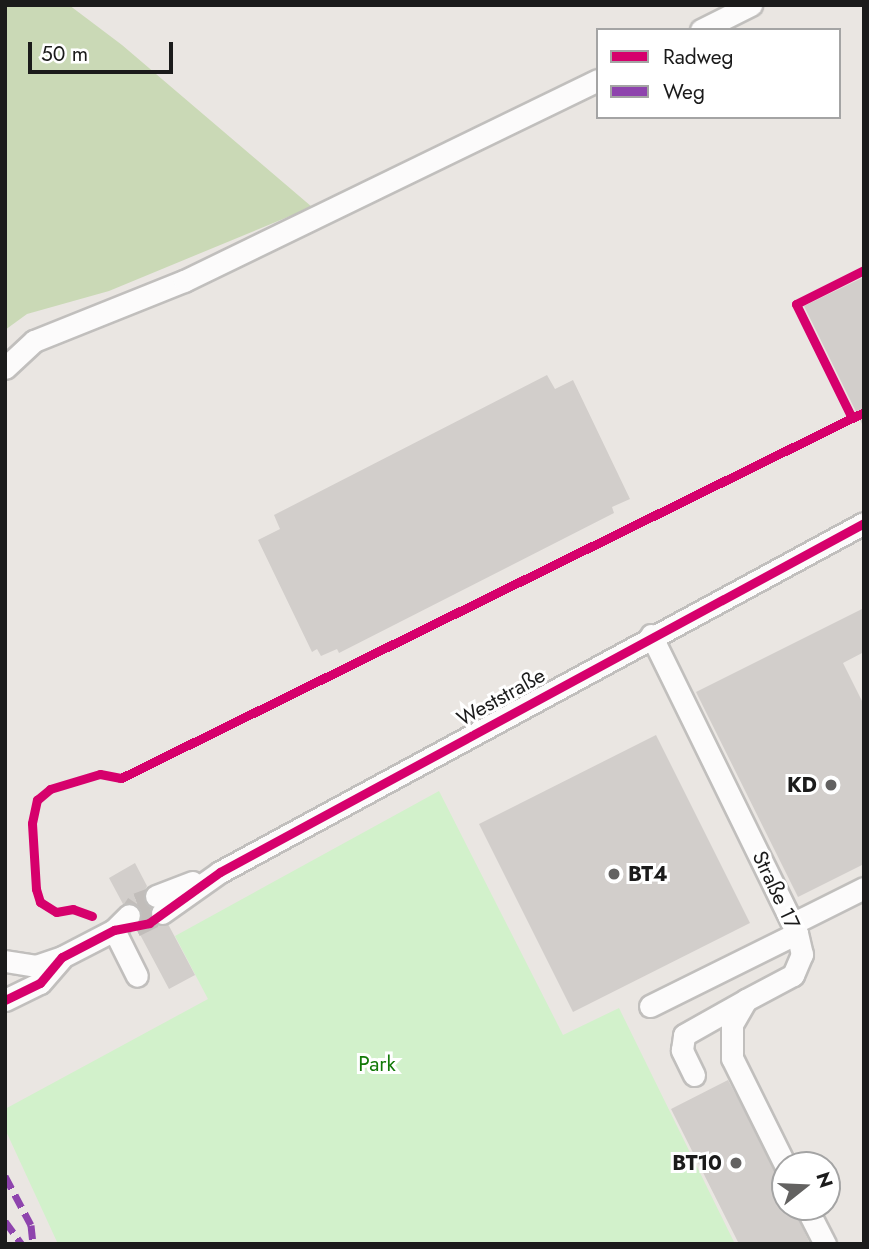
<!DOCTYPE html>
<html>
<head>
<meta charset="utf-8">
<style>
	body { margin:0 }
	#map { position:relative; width:869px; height:1249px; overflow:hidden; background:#eae6e2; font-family:Jost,sans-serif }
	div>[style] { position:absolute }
	.forest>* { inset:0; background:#cad9b6 }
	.park>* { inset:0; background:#d2f1cb }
	.building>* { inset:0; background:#d2cecb }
	.minor-tunnel>* { height:21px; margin-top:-10.5px; transform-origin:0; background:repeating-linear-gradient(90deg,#c1bdba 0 21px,transparent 0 31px) }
	.roads { filter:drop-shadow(2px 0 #c1bfbd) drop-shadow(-2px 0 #c1bfbd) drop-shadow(0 2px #c1bfbd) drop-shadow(0 -2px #c1bfbd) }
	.minor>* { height:21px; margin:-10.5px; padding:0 10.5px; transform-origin:10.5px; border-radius:10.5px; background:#fcfbfb }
	.quiet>* { height:7px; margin-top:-3.5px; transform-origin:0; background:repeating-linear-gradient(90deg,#8e44ad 0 14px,transparent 0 21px) }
	.cycleway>* { height:9px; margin:-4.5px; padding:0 4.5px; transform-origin:4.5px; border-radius:4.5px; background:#d6006c }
	.dots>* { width:19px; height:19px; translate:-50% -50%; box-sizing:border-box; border:4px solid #fff; border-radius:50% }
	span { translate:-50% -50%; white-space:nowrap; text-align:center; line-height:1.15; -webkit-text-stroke:6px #fff; paint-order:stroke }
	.street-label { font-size:21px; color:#1b1b1b }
	.poi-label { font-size:21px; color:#1b1b1b; font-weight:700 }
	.right { translate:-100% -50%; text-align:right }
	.left { translate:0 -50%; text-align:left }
	.park-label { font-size:21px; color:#137908 }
	.frame { position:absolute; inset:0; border:7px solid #1b1b1b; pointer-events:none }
	.legend { position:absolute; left:596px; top:28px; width:245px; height:91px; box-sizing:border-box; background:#fff; border:2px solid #a4a4a4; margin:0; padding:9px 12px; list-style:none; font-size:21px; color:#1b1b1b }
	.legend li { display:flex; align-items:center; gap:14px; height:35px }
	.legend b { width:35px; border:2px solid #a4a4a4 }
	.north { position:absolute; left:771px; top:1151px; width:70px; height:70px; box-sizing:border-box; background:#fff; border:2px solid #a4a4a4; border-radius:50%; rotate:72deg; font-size:19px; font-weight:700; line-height:28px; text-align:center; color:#1b1b1b }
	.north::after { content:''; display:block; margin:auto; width:24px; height:32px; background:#636261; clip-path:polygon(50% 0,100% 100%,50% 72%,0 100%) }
	.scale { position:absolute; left:28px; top:42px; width:145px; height:32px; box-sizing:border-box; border:4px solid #1b1b1b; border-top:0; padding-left:9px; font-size:21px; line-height:24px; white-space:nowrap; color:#1b1b1b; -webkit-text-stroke:5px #fff; paint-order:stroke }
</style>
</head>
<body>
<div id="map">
	<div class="forest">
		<div style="clip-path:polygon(5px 5px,69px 5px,122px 45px,312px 207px,109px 291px,27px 314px,5px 330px)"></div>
	</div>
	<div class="park">
		<div style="clip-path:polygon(439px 791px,563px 1035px,619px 1008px,735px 1244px,58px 1244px,5px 1129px,5px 1109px,208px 999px,175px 936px)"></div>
	</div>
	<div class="building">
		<div style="clip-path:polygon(864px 277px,864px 428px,804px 306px)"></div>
		<div style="clip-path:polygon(547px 375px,555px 389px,573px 380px,630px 499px,612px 507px,614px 513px,339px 653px,337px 649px,321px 656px,317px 649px,312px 652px,258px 540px,280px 529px,274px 515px)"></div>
		<div style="clip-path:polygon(864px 608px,864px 652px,843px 663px,864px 705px,864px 864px,798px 897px,696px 692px)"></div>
		<div style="clip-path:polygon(656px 735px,750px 923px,573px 1012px,479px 824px)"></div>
		<div style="clip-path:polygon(135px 863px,147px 886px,143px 895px,151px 920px,168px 924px,195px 975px,169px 989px,136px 927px,141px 911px,133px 903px,123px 904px,109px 878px)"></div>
		<div style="clip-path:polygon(728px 1080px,785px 1186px,785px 1207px,793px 1207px,810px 1244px,739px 1244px,671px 1109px)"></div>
	</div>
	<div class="minor-tunnel">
		<div style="left:129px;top:915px;width:14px;rotate:-56deg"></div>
		<div style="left:137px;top:903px;width:20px;rotate:-20deg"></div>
		<div style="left:135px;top:926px;width:30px;rotate:-26deg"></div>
	</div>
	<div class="roads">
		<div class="minor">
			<div style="left:701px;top:30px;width:56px;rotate:-26.6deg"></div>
			<div style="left:5px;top:368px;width:40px;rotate:-43deg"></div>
			<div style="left:34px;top:341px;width:162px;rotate:-21.8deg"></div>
			<div style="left:184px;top:281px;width:460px;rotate:-25.9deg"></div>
			<div style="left:651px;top:635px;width:332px;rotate:63.9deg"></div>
			<div style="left:797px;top:933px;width:22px;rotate:77deg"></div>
			<div style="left:802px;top:954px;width:23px;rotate:113deg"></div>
			<div style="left:793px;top:975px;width:53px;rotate:152deg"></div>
			<div style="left:746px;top:1000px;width:28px;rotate:120deg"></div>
			<div style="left:732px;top:1024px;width:34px;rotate:90deg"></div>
			<div style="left:732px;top:1058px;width:119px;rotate:63.6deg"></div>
			<div style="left:156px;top:896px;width:39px;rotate:-21deg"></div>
			<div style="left:162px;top:913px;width:71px;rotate:-35.3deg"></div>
			<div style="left:220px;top:872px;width:732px;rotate:-28.45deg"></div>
			<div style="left:794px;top:923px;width:78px;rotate:-26.6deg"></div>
			<div style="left:114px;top:930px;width:51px;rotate:63.4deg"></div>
			<div style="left:5px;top:961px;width:31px;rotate:9deg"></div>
			<div style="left:36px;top:966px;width:28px;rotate:-19deg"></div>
			<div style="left:62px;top:957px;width:59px;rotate:-27.4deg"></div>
			<div style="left:114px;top:930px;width:21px;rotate:-45deg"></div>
			<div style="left:5px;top:1000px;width:39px;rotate:-26deg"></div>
			<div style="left:40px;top:983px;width:32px;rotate:-49deg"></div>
			<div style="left:650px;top:1006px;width:164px;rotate:-26.4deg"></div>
			<div style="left:694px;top:1075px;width:28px;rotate:-116deg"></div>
			<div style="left:682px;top:1050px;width:15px;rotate:-82deg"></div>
			<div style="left:684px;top:1035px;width:71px;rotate:-29.4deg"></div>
			<div style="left:806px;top:1207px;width:42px;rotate:62.8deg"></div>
		</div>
	</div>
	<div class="quiet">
		<div style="left:5px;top:1176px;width:55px;rotate:62deg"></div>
		<div style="left:31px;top:1225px;width:19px;rotate:84deg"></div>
		<div style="left:5px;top:1221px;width:29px;rotate:54deg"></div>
	</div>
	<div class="cycleway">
		<div style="left:852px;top:418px;width:127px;rotate:-116.2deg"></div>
		<div style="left:796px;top:304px;width:76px;rotate:-26.6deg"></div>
		<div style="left:92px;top:916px;width:20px;rotate:-160deg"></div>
		<div style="left:73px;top:909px;width:17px;rotate:170deg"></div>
		<div style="left:56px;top:912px;width:19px;rotate:-148deg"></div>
		<div style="left:40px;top:902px;width:14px;rotate:-107deg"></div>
		<div style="left:36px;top:889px;width:66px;rotate:-93.5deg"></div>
		<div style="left:32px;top:823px;width:24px;rotate:-78deg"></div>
		<div style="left:37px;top:800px;width:17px;rotate:-40deg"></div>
		<div style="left:50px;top:789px;width:52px;rotate:-16.7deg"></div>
		<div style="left:100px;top:774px;width:21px;rotate:11deg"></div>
		<div style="left:121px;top:778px;width:828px;rotate:-26.22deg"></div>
		<div style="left:5px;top:1000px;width:39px;rotate:-26deg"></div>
		<div style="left:40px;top:983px;width:34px;rotate:-50deg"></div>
		<div style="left:62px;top:957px;width:59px;rotate:-27.4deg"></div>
		<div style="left:114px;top:930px;width:36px;rotate:-11deg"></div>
		<div style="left:149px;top:923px;width:87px;rotate:-35.7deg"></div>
		<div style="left:220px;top:872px;width:732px;rotate:-28.45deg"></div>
	</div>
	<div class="dots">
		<div style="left:831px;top:785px;background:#636261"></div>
		<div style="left:614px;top:874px;background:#636261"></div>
		<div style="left:736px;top:1163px;background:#636261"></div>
	</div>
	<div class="street-label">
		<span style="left:501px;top:697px;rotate:-29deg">Weststraße</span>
		<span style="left:776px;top:890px;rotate:65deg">Straße 17</span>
	</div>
	<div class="poi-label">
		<span class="right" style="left:817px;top:785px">KD</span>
		<span class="left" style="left:628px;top:874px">BT4</span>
		<span class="right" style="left:722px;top:1163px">BT10</span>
	</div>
	<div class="park-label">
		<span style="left:377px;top:1064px">Park</span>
	</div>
	<div class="frame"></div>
	<ul class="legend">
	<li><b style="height:9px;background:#d6006c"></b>Radweg</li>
	<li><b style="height:9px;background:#8e44ad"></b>Weg</li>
	</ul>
	<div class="north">N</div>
	<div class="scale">50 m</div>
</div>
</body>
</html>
